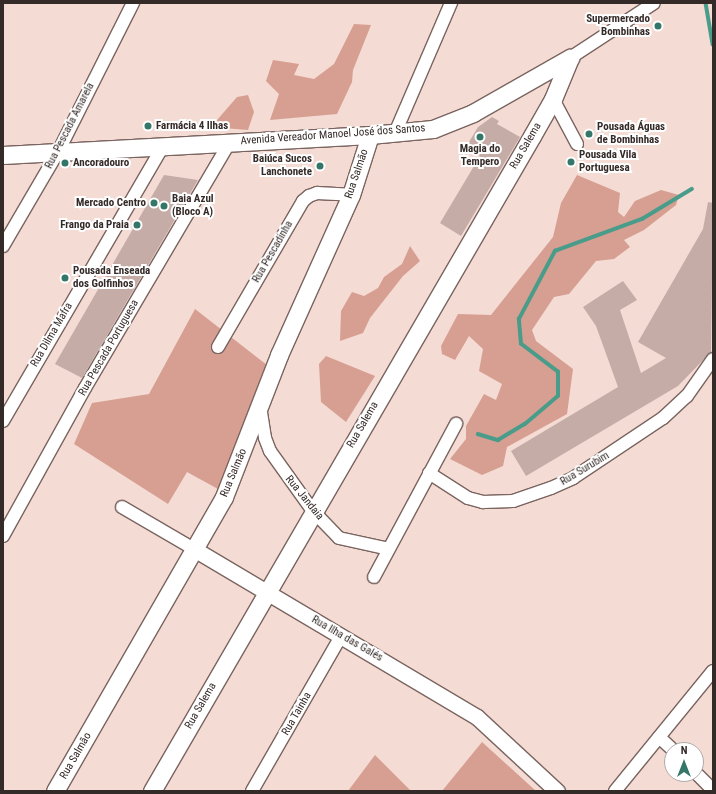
<!DOCTYPE html>
<html>
<head>
<meta charset="utf-8">
<style>
	body { margin:0 }
	#map { position:relative; width:716px; height:794px; overflow:hidden; background:#f4dbd4; font-family:"Roboto Condensed",sans-serif }
	div>[style] { position:absolute }
	.green>* { inset:0; background:#d79f91 }
	.stream>* { height:3.5px; margin:-1.75px; padding:0 1.75px; transform-origin:1.75px; border-radius:1.75px; background:#499c89 }
	.building>* { inset:0; background:#c5aca6 }
	.roads { filter:drop-shadow(1px 0 #7a645f) drop-shadow(-1px 0 #7a645f) drop-shadow(0 1px #7a645f) drop-shadow(0 -1px #7a645f) }
	.minor>* { height:12px; margin:-6px; padding:0 6px; transform-origin:6px; border-radius:6px; background:#fff }
	.tertiary>* { height:15px; margin:-7.5px; padding:0 7.5px; transform-origin:7.5px; border-radius:7.5px; background:#fff }
	.secondary>* { height:17px; margin:-8.5px; padding:0 8.5px; transform-origin:8.5px; border-radius:8.5px; background:#fff }
	.dots>* { width:11px; height:11px; translate:-50% -50%; box-sizing:border-box; border:2px solid #fff; border-radius:50% }
	span { translate:-50% -50%; white-space:nowrap; text-align:center; line-height:1.15; -webkit-text-stroke:4px #fff; paint-order:stroke }
	.poi-label { font-size:11px; color:#342a28; font-weight:700 }
	.right { translate:-100% -50%; text-align:right }
	.left { translate:0 -50%; text-align:left }
	.street-label { font-size:11px; color:#342a28 }
	.frame { position:absolute; inset:0; border:4px solid #342a28; pointer-events:none }
	.north { position:absolute; left:664px; top:742px; width:40px; height:40px; box-sizing:border-box; background:#fff; border:1px solid #aeaaa9; border-radius:50%; rotate:0deg; font-size:11px; font-weight:700; line-height:16px; text-align:center; color:#342a28 }
	.north::after { content:''; display:block; margin:auto; width:14px; height:18px; background:#347667; clip-path:polygon(50% 0,100% 100%,50% 72%,0 100%) }
</style>
</head>
<body>
<div id="map">
	<div class="green">
		<div style="clip-path:polygon(354px 24px,371px 25px,353px 70px,352px 82px,337px 114px,270px 120px,279px 94px,266px 81px,273px 60px,299px 64px,294px 75px,314px 79px,334px 64px)"></div>
		<div style="clip-path:polygon(248px 95px,254px 112px,248px 130px,211px 127px,237px 97px)"></div>
		<div style="clip-path:polygon(577px 175px,620px 193px,618px 212px,624px 217px,635px 201px,661px 190px,679px 195px,676px 205px,644px 230px,624px 240px,630px 247px,614px 259px,596px 261px,569px 294px,554px 297px,532px 330px,536px 341px,573px 369px,567px 414px,507px 447px,503px 466px,482px 475px,450px 459px,466px 439px,466px 426px,484px 394px,496px 400px,502px 384px,479px 371px,483px 349px,469px 336px,455px 360px,442px 354px,441px 346px,458px 314px,491px 315px,553px 237px,561px 203px)"></div>
		<div style="clip-path:polygon(410px 246px,420px 261px,403px 276px,370px 318px,363px 333px,340px 341px,341px 311px,352px 292px,364px 296px,378px 288px,384px 277px,402px 264px)"></div>
		<div style="clip-path:polygon(195px 309px,267px 365px,218px 489px,187px 472px,168px 504px,74px 444px,92px 403px,149px 394px)"></div>
		<div style="clip-path:polygon(326px 356px,375px 376px,346px 422px,321px 402px,319px 364px)"></div>
		<div style="clip-path:polygon(482px 742px,536px 791px,442px 791px)"></div>
		<div style="clip-path:polygon(375px 755px,411px 791px,348px 791px)"></div>
	</div>
	<div class="stream">
		<div style="left:706px;top:3px;width:42px;rotate:80.3deg"></div>
		<div style="left:478px;top:434px;width:21px;rotate:17deg"></div>
		<div style="left:498px;top:440px;width:31px;rotate:-31deg"></div>
		<div style="left:525px;top:424px;width:43px;rotate:-40.3deg"></div>
		<div style="left:558px;top:396px;width:24px;rotate:-90deg"></div>
		<div style="left:558px;top:372px;width:46px;rotate:-142.9deg"></div>
		<div style="left:521px;top:344px;width:25px;rotate:-95deg"></div>
		<div style="left:519px;top:319px;width:77px;rotate:-62.1deg"></div>
		<div style="left:555px;top:251px;width:93px;rotate:-20.2deg"></div>
		<div style="left:642px;top:219px;width:58px;rotate:-31deg"></div>
	</div>
	<div class="building">
		<div style="clip-path:polygon(492px 117px,499px 121px,497px 124px,520px 137px,461px 236px,440px 223px,480px 156px,466px 147px,478px 127px)"></div>
		<div style="clip-path:polygon(164px 175px,198px 180px,82px 378px,55px 364px)"></div>
		<div style="clip-path:polygon(708px 202px,713px 203px,711px 352px,678px 386px,526px 476px,511px 451px,618px 387px,596px 326px,583px 307px,623px 281px,637px 300px,620px 310px,641px 373px,666px 358px,638px 342px,703px 229px)"></div>
	</div>
	<div class="roads">
		<div class="minor">
			<div style="left:570px;top:58px;width:100px;rotate:-33.2deg"></div>
			<div style="left:553px;top:99px;width:51px;rotate:61.9deg"></div>
			<div style="left:395px;top:133px;width:142px;rotate:-66.7deg"></div>
			<div style="left:3px;top:246px;width:109px;rotate:-59.7deg"></div>
			<div style="left:58px;top:152px;width:167px;rotate:-63.3deg"></div>
			<div style="left:218px;top:347px;width:169px;rotate:-59.8deg"></div>
			<div style="left:303px;top:201px;width:8px;rotate:-40deg"></div>
			<div style="left:309px;top:196px;width:9px;rotate:-21deg"></div>
			<div style="left:317px;top:193px;width:34px;rotate:3deg"></div>
			<div style="left:260px;top:406px;width:32px;rotate:81deg"></div>
			<div style="left:265px;top:438px;width:14px;rotate:69deg"></div>
			<div style="left:270px;top:451px;width:74px;rotate:54.4deg"></div>
			<div style="left:313px;top:511px;width:37px;rotate:46deg"></div>
			<div style="left:339px;top:538px;width:51px;rotate:12.4deg"></div>
			<div style="left:3px;top:421px;width:318px;rotate:-59.8deg"></div>
			<div style="left:429px;top:473px;width:46px;rotate:32.7deg"></div>
			<div style="left:468px;top:498px;width:16px;rotate:15deg"></div>
			<div style="left:483px;top:502px;width:30px;rotate:-2deg"></div>
			<div style="left:513px;top:501px;width:40px;rotate:-18.9deg"></div>
			<div style="left:551px;top:488px;width:24px;rotate:-24deg"></div>
			<div style="left:573px;top:478px;width:108px;rotate:-33.7deg"></div>
			<div style="left:663px;top:418px;width:33px;rotate:-43deg"></div>
			<div style="left:687px;top:396px;width:45px;rotate:-54.9deg"></div>
			<div style="left:122px;top:507px;width:83px;rotate:30.3deg"></div>
			<div style="left:3px;top:536px;width:169px;rotate:-61deg"></div>
			<div style="left:85px;top:388px;width:286px;rotate:-59.5deg"></div>
			<div style="left:374px;top:577px;width:174px;rotate:-61.8deg"></div>
			<div style="left:659px;top:737px;width:19px;rotate:43deg"></div>
			<div style="left:696px;top:773px;width:24px;rotate:45deg"></div>
			<div style="left:252px;top:791px;width:179px;rotate:-60.1deg"></div>
			<div style="left:615px;top:791px;width:155px;rotate:-50.8deg"></div>
		</div>
		<div class="tertiary">
			<div style="left:194px;top:549px;width:329px;rotate:30.7deg"></div>
			<div style="left:477px;top:717px;width:109px;rotate:42.8deg"></div>
		</div>
		<div class="secondary">
			<div style="left:3px;top:155px;width:368px;rotate:-3.1deg"></div>
			<div style="left:370px;top:135px;width:63px;rotate:-5.4deg"></div>
			<div style="left:433px;top:129px;width:43px;rotate:-21.8deg"></div>
			<div style="left:473px;top:113px;width:112px;rotate:-29.6deg"></div>
			<div style="left:55px;top:791px;width:339px;rotate:-60.1deg"></div>
			<div style="left:224px;top:497px;width:152px;rotate:-68.8deg"></div>
			<div style="left:279px;top:355px;width:175px;rotate:-65.8deg"></div>
			<div style="left:351px;top:195px;width:63px;rotate:-72.4deg"></div>
			<div style="left:152px;top:791px;width:757px;rotate:-59.88deg"></div>
			<div style="left:532px;top:136px;width:43px;rotate:-60.4deg"></div>
			<div style="left:553px;top:99px;width:44px;rotate:-67.5deg"></div>
		</div>
	</div>
	<div class="dots">
		<div style="left:658px;top:26px;background:#347667"></div>
		<div style="left:148px;top:126px;background:#347667"></div>
		<div style="left:589px;top:134px;background:#347667"></div>
		<div style="left:480px;top:137px;background:#347667"></div>
		<div style="left:571px;top:162px;background:#347667"></div>
		<div style="left:65px;top:163px;background:#347667"></div>
		<div style="left:320px;top:166px;background:#347667"></div>
		<div style="left:154px;top:203px;background:#347667"></div>
		<div style="left:164px;top:206px;background:#347667"></div>
		<div style="left:137px;top:225px;background:#347667"></div>
		<div style="left:65px;top:278px;background:#347667"></div>
	</div>
	<div class="poi-label">
		<span class="right" style="left:650px;top:26px">Supermercado<br>Bombinhas</span>
		<span class="left" style="left:156px;top:126px">Farmácia 4 Ilhas</span>
		<span class="left" style="left:597px;top:134px">Pousada Águas<br>de Bombinhas</span>
		<span style="left:480px;top:156px">Magia do<br>Tempero</span>
		<span class="left" style="left:579px;top:162px">Pousada Vila<br>Portuguesa</span>
		<span class="right" style="left:312px;top:166px">Baiúca Sucos<br>Lanchonete</span>
		<span class="left" style="left:73px;top:163px">Ancoradouro</span>
		<span class="left" style="left:172px;top:206px">Baia Azul<br>(Bloco A)</span>
		<span class="right" style="left:146px;top:203px">Mercado Centro</span>
		<span class="right" style="left:129px;top:225px">Frango da Praia</span>
		<span class="left" style="left:73px;top:278px">Pousada Enseada<br>dos Golfinhos</span>
	</div>
	<div class="street-label">
		<span style="left:70px;top:126px;rotate:-63deg">Rua Pescada Amarela</span>
		<span style="left:333px;top:135px;rotate:-4deg">Avenida Vereador Manoel José dos Santos</span>
		<span style="left:526px;top:146px;rotate:-60deg">Rua Salema</span>
		<span style="left:357px;top:174px;rotate:-71deg">Rua Salmão</span>
		<span style="left:273px;top:252px;rotate:-60deg">Rua Pescadinha</span>
		<span style="left:52px;top:335px;rotate:-60deg">Rua Dilma Mafra</span>
		<span style="left:109px;top:348px;rotate:-60deg">Rua Pescada Portuguesa</span>
		<span style="left:363px;top:425px;rotate:-60deg">Rua Salema</span>
		<span style="left:585px;top:469px;rotate:-31deg">Rua Surubim</span>
		<span style="left:234px;top:473px;rotate:-67deg">Rua Salmão</span>
		<span style="left:304px;top:498px;rotate:51deg">Rua Jandaia</span>
		<span style="left:347px;top:639px;rotate:30deg">Rua Ilha das Galés</span>
		<span style="left:201px;top:706px;rotate:-60deg">Rua Salema</span>
		<span style="left:297px;top:714px;rotate:-60deg">Rua Tainha</span>
		<span style="left:76px;top:756px;rotate:-60deg">Rua Salmão</span>
	</div>
	<div class="frame"></div>
	<div class="north">N</div>
</div>
</body>
</html>
